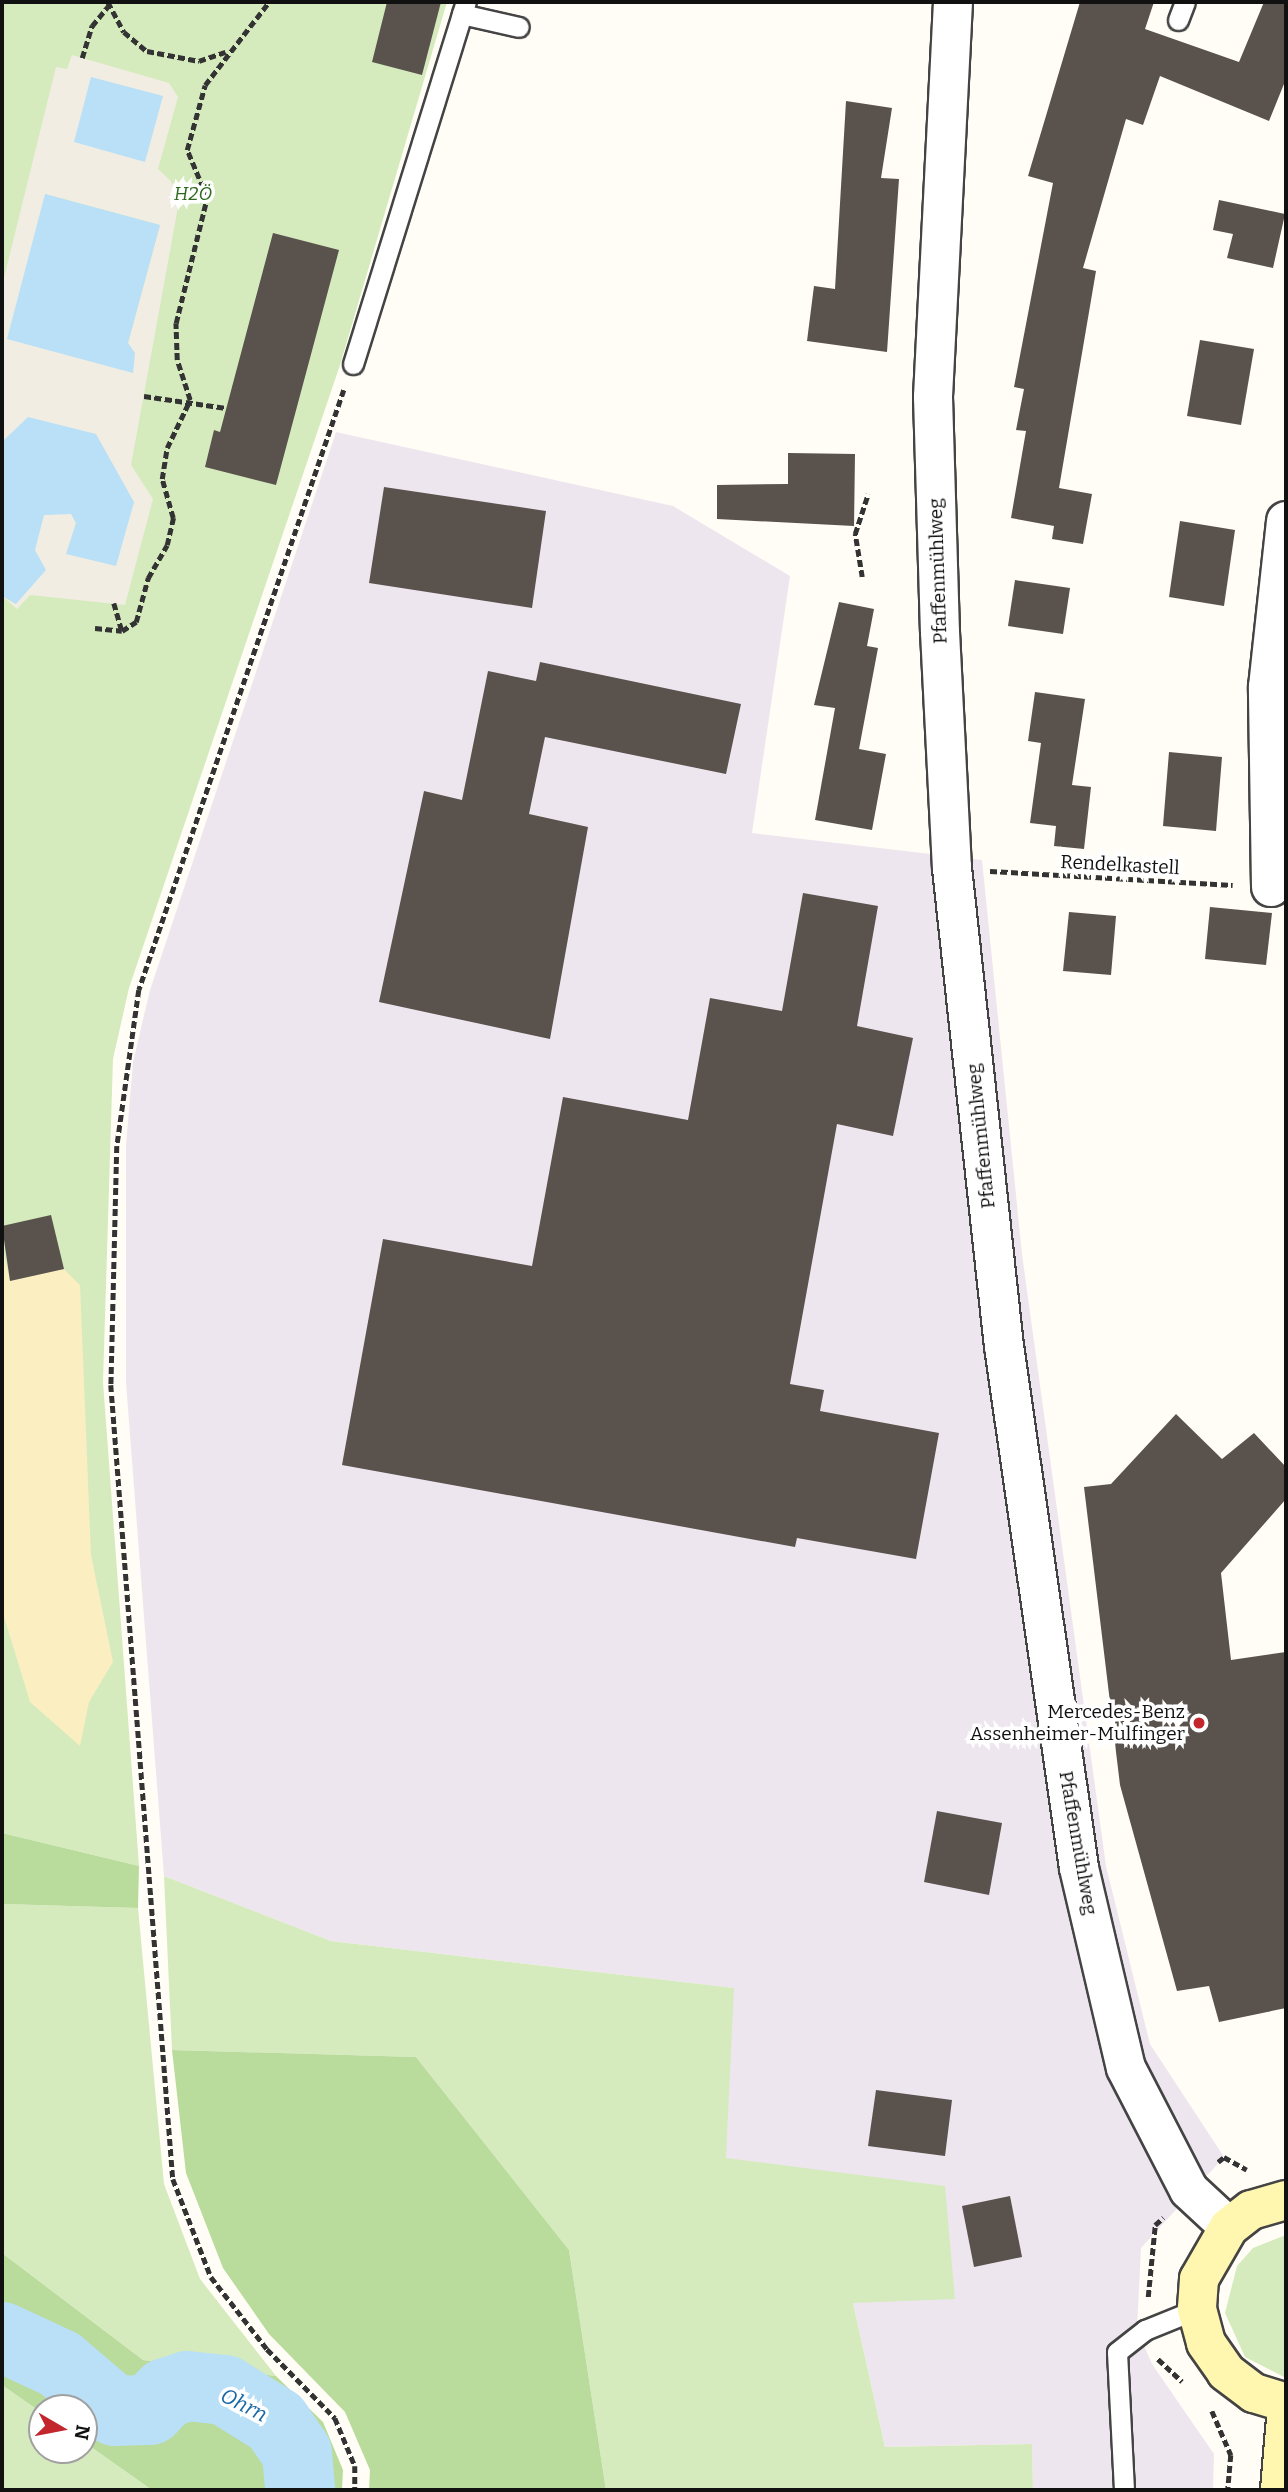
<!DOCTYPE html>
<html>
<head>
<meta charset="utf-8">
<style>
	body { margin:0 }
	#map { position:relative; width:1288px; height:2492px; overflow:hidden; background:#fffdf5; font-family:Bitter,serif }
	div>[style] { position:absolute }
	.industrial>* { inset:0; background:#eee6ef }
	.green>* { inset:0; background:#d5ebbd }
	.forest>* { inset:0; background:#b9dc9c }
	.sand>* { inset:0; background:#fbeec1 }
	.plaza>* { inset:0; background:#f1ede2 }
	.water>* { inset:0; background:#b9e0f7 }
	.river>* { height:70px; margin:-35px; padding:0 35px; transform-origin:35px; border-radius:35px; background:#b9e0f7 }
	.building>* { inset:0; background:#5a524d }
	.path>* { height:4.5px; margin-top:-2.25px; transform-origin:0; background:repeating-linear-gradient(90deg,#333 0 7px,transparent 0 10.5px) }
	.roads { filter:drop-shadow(2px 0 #444) drop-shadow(-2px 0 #444) drop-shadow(0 2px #444) drop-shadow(0 -2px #444) }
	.service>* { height:19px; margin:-9.5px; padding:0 9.5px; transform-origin:9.5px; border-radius:9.5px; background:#fff }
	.minor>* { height:38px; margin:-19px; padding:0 19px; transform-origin:19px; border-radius:19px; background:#fff }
	.secondary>* { height:38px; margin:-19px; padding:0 19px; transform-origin:19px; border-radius:19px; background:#fff6b0 }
	.dots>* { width:19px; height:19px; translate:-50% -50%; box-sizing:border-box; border:4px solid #fff; border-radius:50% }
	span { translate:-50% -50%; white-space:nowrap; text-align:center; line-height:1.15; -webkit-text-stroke:7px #fff; paint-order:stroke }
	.park-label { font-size:19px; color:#2f6b1f; font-style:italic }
	.street-label { font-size:19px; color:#111 }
	.poi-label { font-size:19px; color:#111 }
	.right { translate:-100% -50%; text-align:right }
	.water-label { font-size:21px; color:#1768a6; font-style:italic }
	.frame { position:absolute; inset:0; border:4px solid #111; pointer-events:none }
	.north { position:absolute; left:28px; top:2394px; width:70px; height:70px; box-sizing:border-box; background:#fff; border:2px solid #a0a0a0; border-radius:50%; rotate:100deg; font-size:19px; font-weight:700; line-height:28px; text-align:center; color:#111 }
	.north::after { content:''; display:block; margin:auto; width:24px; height:32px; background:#c4262e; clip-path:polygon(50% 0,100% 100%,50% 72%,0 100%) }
</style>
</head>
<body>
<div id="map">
	<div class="industrial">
		<div style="clip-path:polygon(336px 432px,673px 506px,790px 576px,752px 833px,982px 860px,1022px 1254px,1106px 1866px,1150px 2044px,1224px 2157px,1141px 2248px,1137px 2330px,1152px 2364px,1214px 2454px,1213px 2490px,1033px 2490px,1032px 2444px,885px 2447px,853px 2303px,725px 2158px,733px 1988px,331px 1941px,164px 1876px,126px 1383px,126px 1145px,133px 1062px,150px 990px)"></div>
	</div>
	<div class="green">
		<div style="clip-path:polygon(2px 2px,447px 2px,340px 365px,129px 988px,113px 1059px,103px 1382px,139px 1866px,2px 1833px)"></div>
		<div style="clip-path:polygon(164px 1876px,331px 1941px,734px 1988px,726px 2158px,945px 2186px,955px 2299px,853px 2303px,885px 2447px,1032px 2444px,1033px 2490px,606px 2490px,569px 2250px,416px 2057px,172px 2050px)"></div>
		<div style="clip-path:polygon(2px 1904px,138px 1908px,164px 2184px,200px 2279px,276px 2376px,143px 2360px,2px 2253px)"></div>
		<div style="clip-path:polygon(1286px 2235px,1286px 2378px,1245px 2357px,1225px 2313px,1237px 2266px,1253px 2248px)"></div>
		<div style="clip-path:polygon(2px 2385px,42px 2413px,42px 2450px,84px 2450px,84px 2442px,152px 2490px,2px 2490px)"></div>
	</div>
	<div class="forest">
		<div style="clip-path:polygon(2px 1833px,139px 1866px,138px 1908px,2px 1904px)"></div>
		<div style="clip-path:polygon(172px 2050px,416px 2057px,569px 2250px,606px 2490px,369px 2490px,370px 2470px,345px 2412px,269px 2334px,223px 2268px,186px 2173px)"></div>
		<div style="clip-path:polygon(2px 2253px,143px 2360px,276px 2376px,323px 2422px,343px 2470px,342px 2490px,152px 2490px,84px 2442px,84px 2408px,42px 2413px,2px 2385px)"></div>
	</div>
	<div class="sand">
		<div style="clip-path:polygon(2px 1245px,10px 1281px,64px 1269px,80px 1285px,91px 1555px,113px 1662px,89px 1702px,80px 1746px,30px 1702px,2px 1610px)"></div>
	</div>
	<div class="plaza">
		<div style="clip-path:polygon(evenodd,72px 55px,169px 83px,178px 97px,158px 169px,171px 181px,178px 207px,131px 465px,153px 499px,125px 605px,30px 595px,17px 609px,2px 596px,16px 604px,44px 515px,71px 513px,76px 523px,67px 554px,134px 502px,2px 442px,2px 286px,56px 67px,67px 69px,72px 55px,45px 194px,160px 225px,128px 343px,45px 194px)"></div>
	</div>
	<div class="water">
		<div style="clip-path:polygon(91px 77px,163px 96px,145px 162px,74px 142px)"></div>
		<div style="clip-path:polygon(45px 194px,160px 225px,128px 343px,135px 353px,133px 373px,7px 339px)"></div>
		<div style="clip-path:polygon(28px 417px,96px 434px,134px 502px,116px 566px,66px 554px,76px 523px,71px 514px,44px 515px,35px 550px,46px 570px,16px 604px,2px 596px,2px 442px)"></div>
	</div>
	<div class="river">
		<div style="left:2px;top:2337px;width:64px;rotate:25deg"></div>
		<div style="left:60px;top:2364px;width:72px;rotate:40.5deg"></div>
		<div style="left:115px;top:2411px;width:35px;rotate:-2deg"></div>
		<div style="left:150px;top:2410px;width:23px;rotate:-47deg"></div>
		<div style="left:166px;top:2393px;width:22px;rotate:-18deg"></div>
		<div style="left:187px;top:2386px;width:38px;rotate:6deg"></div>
		<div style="left:225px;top:2390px;width:60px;rotate:32.1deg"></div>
		<div style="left:276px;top:2422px;width:37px;rotate:56deg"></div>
		<div style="left:297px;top:2453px;width:37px;rotate:85deg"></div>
	</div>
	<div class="building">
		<div style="clip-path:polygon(387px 2px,441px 2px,422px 75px,372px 62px)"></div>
		<div style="clip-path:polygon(1080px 2px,1154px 2px,1145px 29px,1239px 62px,1264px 2px,1286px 2px,1286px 79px,1269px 121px,1160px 76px,1143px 125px,1126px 119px,1083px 268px,1096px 271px,1059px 488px,1092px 494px,1083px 544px,1052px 539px,1054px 526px,1011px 518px,1026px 431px,1016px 430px,1024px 389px,1014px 387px,1053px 183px,1028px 176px)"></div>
		<div style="clip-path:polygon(846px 101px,892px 108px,881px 178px,899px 179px,887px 352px,807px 341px,814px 286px,835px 289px)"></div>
		<div style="clip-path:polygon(1219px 200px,1285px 214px,1273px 268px,1227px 258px,1233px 234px,1213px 230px)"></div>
		<div style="clip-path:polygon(273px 233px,339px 250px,276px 485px,205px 467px,214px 430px,220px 432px)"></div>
		<div style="clip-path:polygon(1200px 340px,1254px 349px,1241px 425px,1187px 416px)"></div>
		<div style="clip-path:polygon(788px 453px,855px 454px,854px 526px,717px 519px,717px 485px,788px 484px)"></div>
		<div style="clip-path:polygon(384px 487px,546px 511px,532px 608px,369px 583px)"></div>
		<div style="clip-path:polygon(1180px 521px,1235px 530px,1224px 606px,1169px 597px)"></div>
		<div style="clip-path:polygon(1015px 580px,1070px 588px,1063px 634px,1008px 626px)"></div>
		<div style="clip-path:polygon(839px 602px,874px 609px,867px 646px,878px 648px,859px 749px,886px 754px,872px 830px,815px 820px,835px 708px,814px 705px)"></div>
		<div style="clip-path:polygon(540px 662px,741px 704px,726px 774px,545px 737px,529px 814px,588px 827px,550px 1039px,379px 1002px,424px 791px,462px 800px,488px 671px,536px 681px)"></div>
		<div style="clip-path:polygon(1035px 692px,1085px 699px,1072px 785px,1091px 787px,1084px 849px,1054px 846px,1056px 826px,1030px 823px,1041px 743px,1028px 741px)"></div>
		<div style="clip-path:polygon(1169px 752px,1222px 757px,1216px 831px,1163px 826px)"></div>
		<div style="clip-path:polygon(803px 893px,878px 906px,857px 1026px,913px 1038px,893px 1136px,837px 1124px,790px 1384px,824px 1390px,820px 1411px,939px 1433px,916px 1559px,797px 1538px,795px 1547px,342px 1465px,383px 1239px,532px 1266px,563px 1097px,688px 1120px,710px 998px,782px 1011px)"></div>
		<div style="clip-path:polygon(1210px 907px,1272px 913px,1266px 965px,1205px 959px)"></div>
		<div style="clip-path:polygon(1069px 912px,1116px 916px,1111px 975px,1063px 971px)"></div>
		<div style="clip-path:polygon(51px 1215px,64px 1269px,10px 1281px,2px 1226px)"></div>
		<div style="clip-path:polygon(1176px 1414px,1222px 1459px,1254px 1433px,1286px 1467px,1286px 1499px,1221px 1573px,1231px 1660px,1286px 1652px,1286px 2008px,1219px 2022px,1209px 1986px,1177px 1991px,1120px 1785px,1084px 1487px,1111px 1484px)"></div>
		<div style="clip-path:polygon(937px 1811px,1002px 1823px,989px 1895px,924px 1882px)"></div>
		<div style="clip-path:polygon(876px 2090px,952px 2100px,945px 2156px,868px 2146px)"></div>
		<div style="clip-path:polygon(1010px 2196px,1022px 2257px,974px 2267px,962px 2206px)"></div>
	</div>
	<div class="path">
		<div style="left:108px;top:2px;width:34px;rotate:62deg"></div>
		<div style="left:124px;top:32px;width:30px;rotate:40deg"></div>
		<div style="left:147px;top:51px;width:53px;rotate:10.9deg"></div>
		<div style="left:199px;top:61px;width:28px;rotate:-19deg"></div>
		<div style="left:82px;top:58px;width:34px;rotate:-73deg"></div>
		<div style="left:92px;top:26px;width:26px;rotate:-51deg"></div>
		<div style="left:175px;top:193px;width:31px;rotate:-11deg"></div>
		<div style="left:344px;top:390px;width:634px;rotate:108.86deg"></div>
		<div style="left:139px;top:990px;width:158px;rotate:98deg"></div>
		<div style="left:117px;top:1146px;width:239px;rotate:91.4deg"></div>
		<div style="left:111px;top:1385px;width:796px;rotate:85.54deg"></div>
		<div style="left:173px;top:2179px;width:105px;rotate:68.8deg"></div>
		<div style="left:211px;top:2277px;width:91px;rotate:52.1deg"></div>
		<div style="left:267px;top:2349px;width:97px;rotate:45.4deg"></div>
		<div style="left:335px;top:2418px;width:52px;rotate:67.4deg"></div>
		<div style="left:355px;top:2466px;width:24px;rotate:90deg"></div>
		<div style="left:144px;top:396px;width:83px;rotate:8.3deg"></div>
		<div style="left:862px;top:577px;width:44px;rotate:-99.2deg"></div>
		<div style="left:855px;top:534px;width:42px;rotate:-72deg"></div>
		<div style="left:114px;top:603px;width:29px;rotate:74deg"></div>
		<div style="left:95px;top:628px;width:27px;rotate:6deg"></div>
		<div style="left:122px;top:631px;width:17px;rotate:-33deg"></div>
		<div style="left:136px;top:622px;width:46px;rotate:-74.7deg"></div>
		<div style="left:148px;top:578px;width:38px;rotate:-60deg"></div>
		<div style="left:167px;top:545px;width:28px;rotate:-77deg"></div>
		<div style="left:173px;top:518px;width:41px;rotate:-105.8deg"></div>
		<div style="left:162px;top:479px;width:31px;rotate:-81deg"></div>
		<div style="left:167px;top:448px;width:53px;rotate:-64.4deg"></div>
		<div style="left:190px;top:400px;width:42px;rotate:-108deg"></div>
		<div style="left:177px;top:360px;width:37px;rotate:-92deg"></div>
		<div style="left:176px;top:323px;width:129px;rotate:-76.1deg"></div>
		<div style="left:207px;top:198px;width:52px;rotate:-112.6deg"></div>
		<div style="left:187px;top:150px;width:67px;rotate:-74.5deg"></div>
		<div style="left:205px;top:85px;width:105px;rotate:-52.4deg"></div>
		<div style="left:990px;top:871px;width:243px;rotate:3.3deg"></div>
		<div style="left:1218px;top:2162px;width:8px;rotate:-40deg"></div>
		<div style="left:1224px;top:2157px;width:26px;rotate:29deg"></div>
		<div style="left:1148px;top:2297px;width:72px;rotate:-84.4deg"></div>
		<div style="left:1155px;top:2225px;width:11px;rotate:-41deg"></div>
		<div style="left:1158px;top:2359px;width:33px;rotate:43deg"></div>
		<div style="left:1212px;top:2411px;width:48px;rotate:66.6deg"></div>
		<div style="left:1231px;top:2455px;width:35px;rotate:95deg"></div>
	</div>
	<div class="roads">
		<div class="service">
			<div style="left:462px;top:14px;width:58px;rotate:12.8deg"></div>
			<div style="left:1178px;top:20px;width:19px;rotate:-69deg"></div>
			<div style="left:353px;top:364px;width:379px;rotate:-72.7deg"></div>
			<div style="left:1124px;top:2490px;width:138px;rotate:-92.9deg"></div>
			<div style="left:1117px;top:2352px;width:36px;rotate:-38deg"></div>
			<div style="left:1145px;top:2330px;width:56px;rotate:-22deg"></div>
		</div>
		<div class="minor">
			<div style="left:953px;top:2px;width:396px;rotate:92.9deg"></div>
			<div style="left:933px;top:397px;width:235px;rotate:88.3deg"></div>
			<div style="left:940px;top:632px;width:236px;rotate:87.1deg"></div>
			<div style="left:952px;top:868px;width:481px;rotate:83.8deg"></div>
			<div style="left:1004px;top:1346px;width:527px;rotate:81.82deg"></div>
			<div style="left:1079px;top:1868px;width:205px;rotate:76.8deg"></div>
			<div style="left:1126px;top:2068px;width:137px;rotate:62.7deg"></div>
			<div style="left:1189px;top:2190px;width:54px;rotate:42.8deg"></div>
			<div style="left:1271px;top:887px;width:200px;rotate:-90.9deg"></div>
			<div style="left:1268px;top:687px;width:167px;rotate:-83.8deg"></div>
		</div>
		<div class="secondary">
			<div style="left:1286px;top:2200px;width:36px;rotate:164deg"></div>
			<div style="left:1251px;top:2210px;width:28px;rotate:142deg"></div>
			<div style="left:1229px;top:2227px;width:60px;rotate:120deg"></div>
			<div style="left:1199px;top:2279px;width:30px;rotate:94deg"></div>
			<div style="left:1197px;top:2309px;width:35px;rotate:75deg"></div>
			<div style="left:1206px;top:2343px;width:35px;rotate:55deg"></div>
			<div style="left:1226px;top:2372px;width:35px;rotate:37deg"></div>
			<div style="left:1254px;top:2393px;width:34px;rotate:17deg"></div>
			<div style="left:1280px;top:2490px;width:71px;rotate:-85.2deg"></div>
		</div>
	</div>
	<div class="dots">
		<div style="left:1199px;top:1723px;background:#c4262e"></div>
	</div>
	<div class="park-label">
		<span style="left:193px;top:194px">H2Ö</span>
	</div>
	<div class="street-label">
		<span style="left:938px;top:571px;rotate:-92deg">Pfaffenmühlweg</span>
		<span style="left:1120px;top:865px;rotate:3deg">Rendelkastell</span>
		<span style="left:981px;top:1136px;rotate:-96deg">Pfaffenmühlweg</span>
		<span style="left:1078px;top:1843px;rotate:80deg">Pfaffenmühlweg</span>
	</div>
	<div class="poi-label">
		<span class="right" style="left:1185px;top:1723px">Mercedes-Benz<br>Assenheimer-Mulfinger</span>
	</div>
	<div class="water-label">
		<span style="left:244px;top:2405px;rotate:27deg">Ohrn</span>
	</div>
	<div class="frame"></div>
	<div class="north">N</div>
</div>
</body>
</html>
